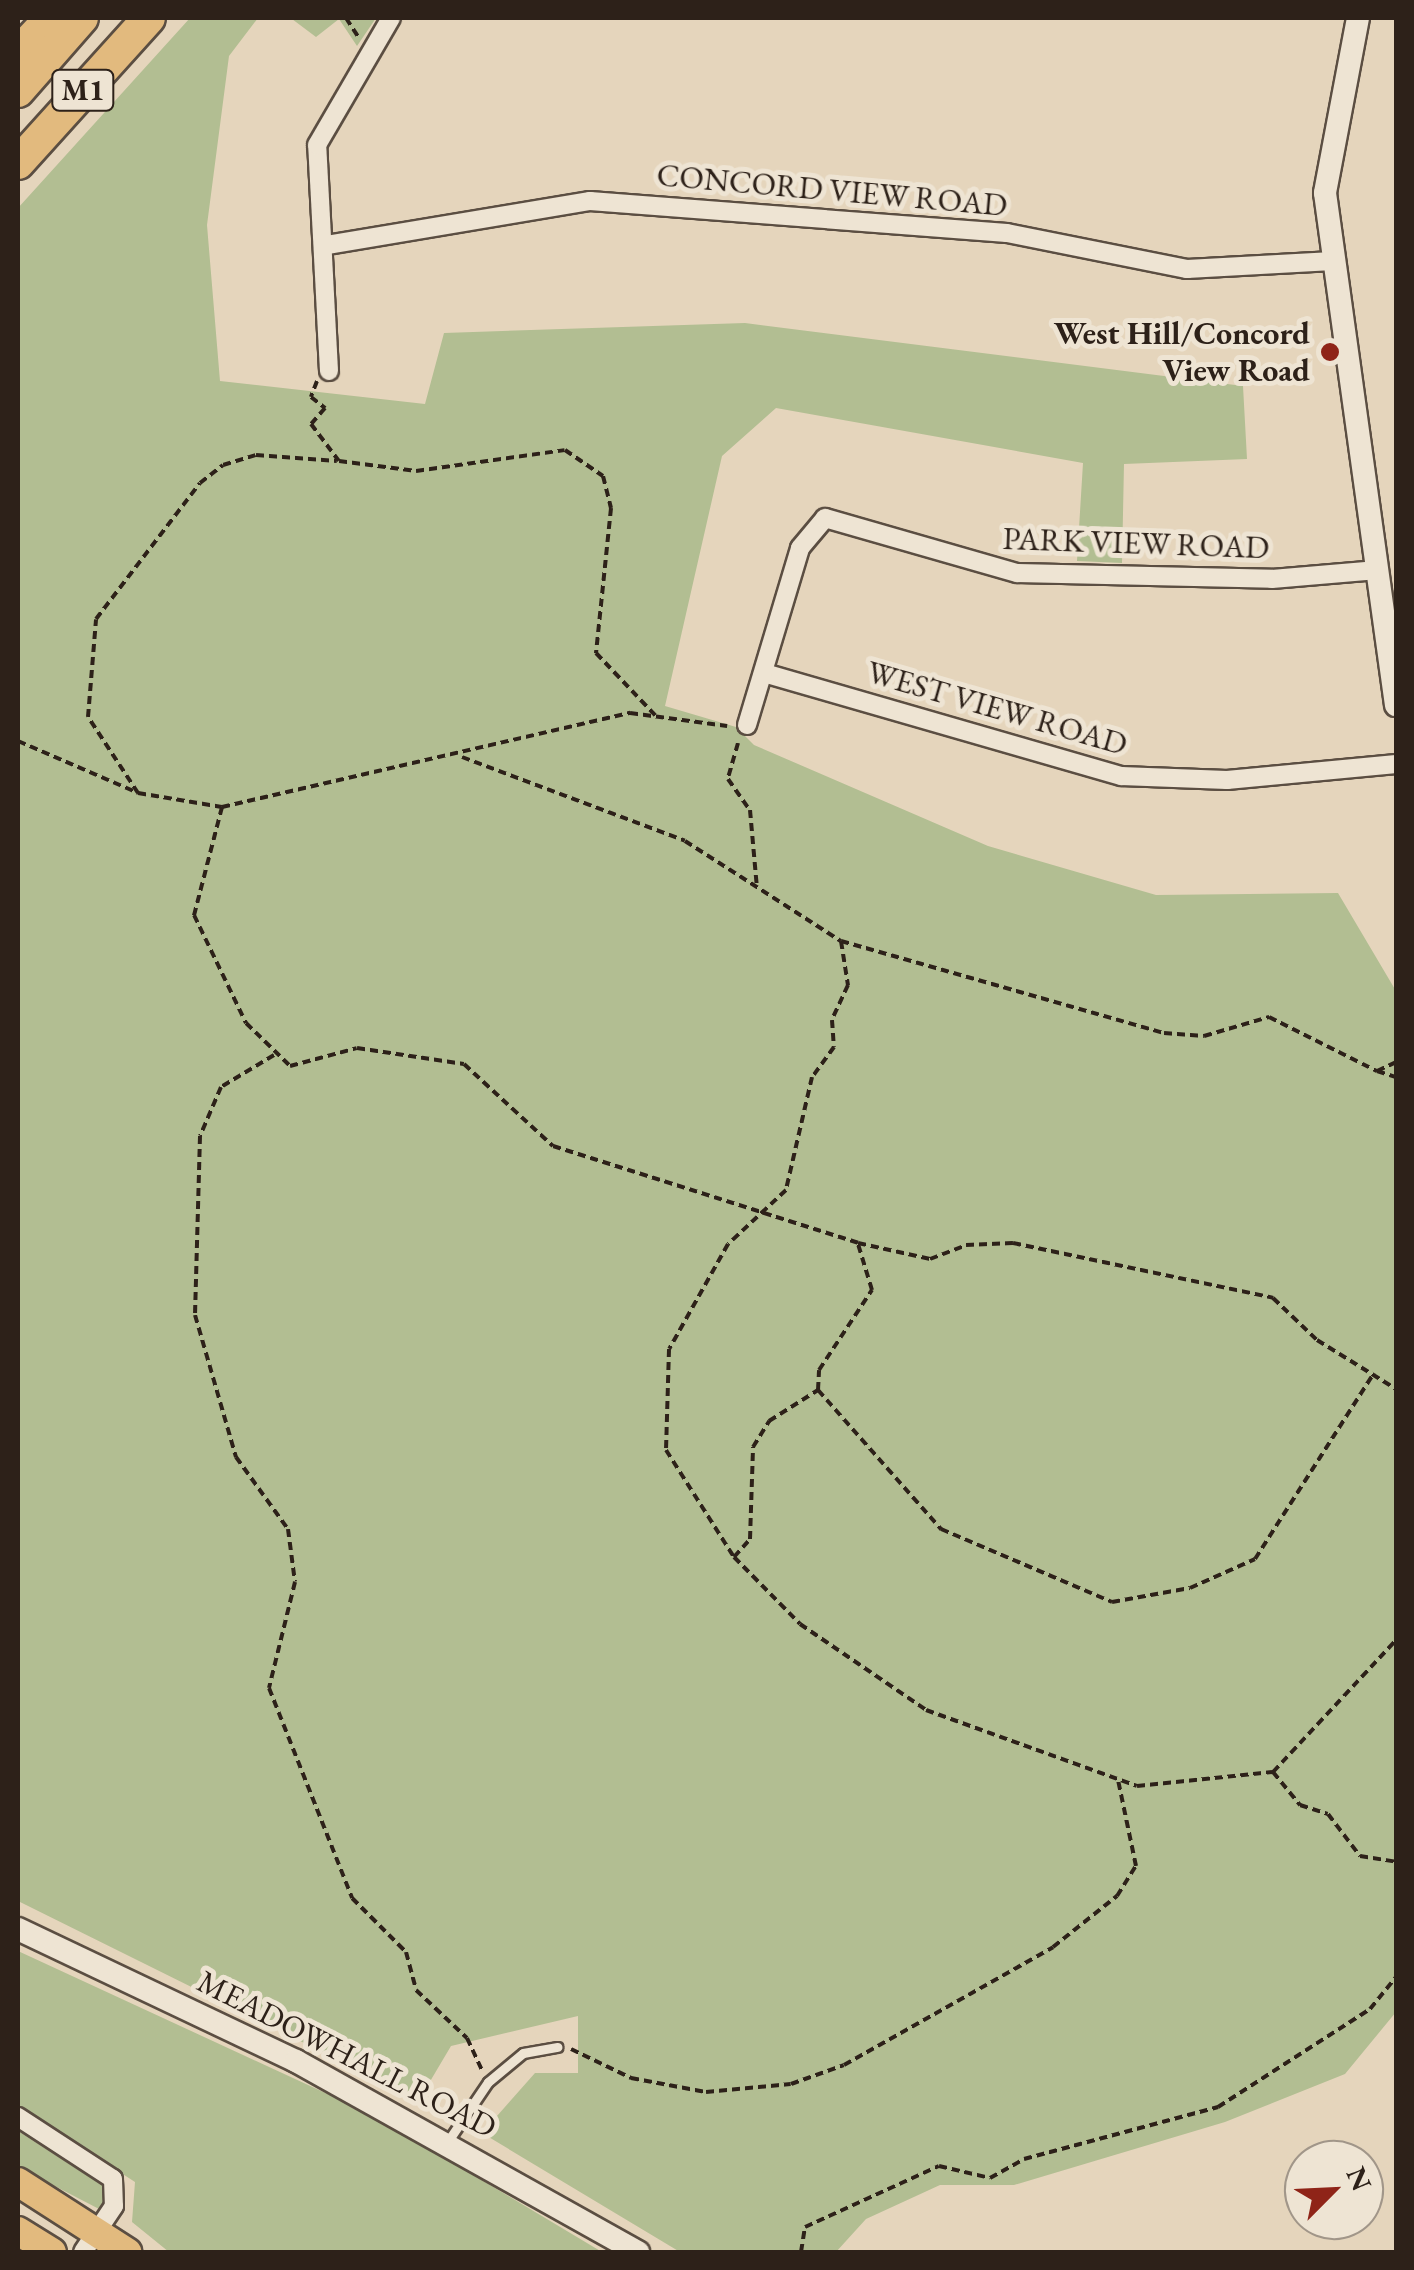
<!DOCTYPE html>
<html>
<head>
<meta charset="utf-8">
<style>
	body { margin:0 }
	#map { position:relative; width:1414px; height:2270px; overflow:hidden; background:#e5d5bc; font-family:"EB Garamond",serif }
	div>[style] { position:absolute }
	.green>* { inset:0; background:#b2be92 }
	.path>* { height:4px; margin-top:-2px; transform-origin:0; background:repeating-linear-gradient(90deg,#2d2119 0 8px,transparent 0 13px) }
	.roads { filter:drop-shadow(2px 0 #5b4e42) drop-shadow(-2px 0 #5b4e42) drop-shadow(0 2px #5b4e42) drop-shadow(0 -2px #5b4e42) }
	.service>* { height:9px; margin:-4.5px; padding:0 4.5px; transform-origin:4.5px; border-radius:4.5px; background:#eee4d3 }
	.minor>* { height:18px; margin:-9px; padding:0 9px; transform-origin:9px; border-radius:9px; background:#eee4d3 }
	.tertiary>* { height:22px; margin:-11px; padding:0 11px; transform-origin:11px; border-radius:11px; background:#eee4d3 }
	.primary>* { height:28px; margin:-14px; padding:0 14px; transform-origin:14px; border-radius:14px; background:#e2ba7e }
	.motorway>* { height:32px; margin:-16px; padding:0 16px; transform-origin:16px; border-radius:16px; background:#e2ba7e }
	.dots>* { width:28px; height:28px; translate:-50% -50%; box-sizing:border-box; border:5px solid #eee4d3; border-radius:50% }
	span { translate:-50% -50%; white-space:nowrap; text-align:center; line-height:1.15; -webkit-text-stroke:10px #eee4d3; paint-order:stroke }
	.shield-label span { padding:2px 8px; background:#eee4d3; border:2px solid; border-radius:8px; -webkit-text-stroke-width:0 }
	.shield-label { font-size:30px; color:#2d2119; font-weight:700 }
	.street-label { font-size:32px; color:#2d2119 }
	.poi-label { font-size:32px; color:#2d2119; font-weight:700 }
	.right { translate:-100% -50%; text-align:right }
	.frame { position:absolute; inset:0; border:20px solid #2d2119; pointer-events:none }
	.north { position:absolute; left:1284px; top:2140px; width:100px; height:100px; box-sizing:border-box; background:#eee4d3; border:2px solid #a19689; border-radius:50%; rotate:66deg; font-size:28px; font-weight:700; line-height:40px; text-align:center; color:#2d2119 }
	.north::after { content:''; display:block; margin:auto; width:35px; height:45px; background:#8f2418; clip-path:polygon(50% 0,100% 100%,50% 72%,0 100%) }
</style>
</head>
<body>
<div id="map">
	<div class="green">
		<div style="clip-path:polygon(190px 18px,258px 18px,229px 56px,207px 225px,220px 381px,425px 404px,444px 333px,745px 323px,1243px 386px,1247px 459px,1124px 464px,1122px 563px,1077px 561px,1083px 463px,776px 408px,722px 456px,665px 706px,736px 727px,754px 745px,988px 846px,1156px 895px,1338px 893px,1396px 991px,1396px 2012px,1345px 2074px,1225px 2122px,1014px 2185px,940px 2185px,866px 2219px,836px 2252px,680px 2252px,482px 2133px,535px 2073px,578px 2073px,578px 2016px,451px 2046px,419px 2100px,18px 1901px,18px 208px)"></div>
		<div style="clip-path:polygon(376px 18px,357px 46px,339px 19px,316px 37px,292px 19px)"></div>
		<div style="clip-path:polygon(18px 1951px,373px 2115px,602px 2252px,169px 2252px,132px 2222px,135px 2182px,18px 2106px)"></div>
		<div style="clip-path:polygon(18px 2131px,108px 2189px,101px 2210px,18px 2167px)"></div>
	</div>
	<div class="path">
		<div style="left:346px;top:18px;width:24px;rotate:57deg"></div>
		<div style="left:317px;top:381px;width:17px;rotate:111deg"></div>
		<div style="left:311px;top:397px;width:18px;rotate:38deg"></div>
		<div style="left:325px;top:408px;width:21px;rotate:131deg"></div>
		<div style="left:311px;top:424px;width:46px;rotate:52.9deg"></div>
		<div style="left:339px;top:461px;width:78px;rotate:7.4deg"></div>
		<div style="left:416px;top:471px;width:150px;rotate:-8deg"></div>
		<div style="left:565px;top:450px;width:46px;rotate:34.4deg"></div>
		<div style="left:603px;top:476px;width:33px;rotate:76deg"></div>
		<div style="left:611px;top:508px;width:146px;rotate:95.9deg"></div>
		<div style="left:596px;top:653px;width:86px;rotate:46.4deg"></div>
		<div style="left:18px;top:741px;width:131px;rotate:23.4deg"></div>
		<div style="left:138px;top:793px;width:85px;rotate:9.5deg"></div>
		<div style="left:222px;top:807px;width:419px;rotate:-13deg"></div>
		<div style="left:630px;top:713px;width:98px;rotate:7.6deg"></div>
		<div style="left:738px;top:743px;width:37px;rotate:106deg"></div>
		<div style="left:728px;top:779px;width:38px;rotate:55deg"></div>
		<div style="left:750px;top:810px;width:78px;rotate:84.9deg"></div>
		<div style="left:462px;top:757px;width:238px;rotate:20.6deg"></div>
		<div style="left:685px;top:841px;width:185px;rotate:32.7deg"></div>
		<div style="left:841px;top:941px;width:336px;rotate:15.9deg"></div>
		<div style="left:1164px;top:1033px;width:40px;rotate:4.3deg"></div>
		<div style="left:1204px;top:1036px;width:68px;rotate:-16.3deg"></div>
		<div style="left:1269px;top:1017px;width:121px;rotate:26.6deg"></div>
		<div style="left:1377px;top:1071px;width:21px;rotate:-25deg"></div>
		<div style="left:138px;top:793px;width:91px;rotate:-123.3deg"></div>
		<div style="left:88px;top:717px;width:98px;rotate:-85.3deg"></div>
		<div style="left:96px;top:619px;width:171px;rotate:-52.6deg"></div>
		<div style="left:200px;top:483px;width:29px;rotate:-38deg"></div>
		<div style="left:223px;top:465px;width:34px;rotate:-17deg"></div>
		<div style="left:256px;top:455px;width:81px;rotate:4.2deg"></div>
		<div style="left:222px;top:807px;width:112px;rotate:104.5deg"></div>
		<div style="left:194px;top:915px;width:120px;rotate:64.3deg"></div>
		<div style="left:246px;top:1023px;width:62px;rotate:44.3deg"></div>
		<div style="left:290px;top:1066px;width:69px;rotate:-15deg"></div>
		<div style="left:357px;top:1048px;width:108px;rotate:8.5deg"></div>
		<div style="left:464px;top:1064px;width:121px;rotate:42.7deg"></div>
		<div style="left:553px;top:1146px;width:320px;rotate:17.6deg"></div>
		<div style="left:858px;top:1243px;width:74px;rotate:12.5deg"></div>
		<div style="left:930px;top:1259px;width:39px;rotate:-21deg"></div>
		<div style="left:966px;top:1245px;width:47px;rotate:-2.4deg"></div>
		<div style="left:1013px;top:1243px;width:266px;rotate:11.9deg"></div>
		<div style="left:1273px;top:1298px;width:61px;rotate:43.7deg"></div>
		<div style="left:1317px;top:1340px;width:93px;rotate:31.8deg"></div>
		<div style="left:841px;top:941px;width:45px;rotate:81deg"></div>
		<div style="left:848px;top:985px;width:38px;rotate:115deg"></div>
		<div style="left:832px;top:1020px;width:27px;rotate:86deg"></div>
		<div style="left:834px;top:1047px;width:37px;rotate:126deg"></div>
		<div style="left:812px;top:1077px;width:116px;rotate:103deg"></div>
		<div style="left:786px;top:1190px;width:79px;rotate:137deg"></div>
		<div style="left:728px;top:1244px;width:120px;rotate:119.3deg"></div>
		<div style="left:669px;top:1349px;width:101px;rotate:91.7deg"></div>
		<div style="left:666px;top:1450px;width:127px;rotate:57.6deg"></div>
		<div style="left:734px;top:1557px;width:94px;rotate:45.4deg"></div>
		<div style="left:800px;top:1624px;width:153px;rotate:34.3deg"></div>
		<div style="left:926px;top:1710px;width:224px;rotate:19.8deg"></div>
		<div style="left:1137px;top:1786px;width:137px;rotate:-5.9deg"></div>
		<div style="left:1273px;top:1772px;width:180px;rotate:-47deg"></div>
		<div style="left:274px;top:1055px;width:62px;rotate:148.9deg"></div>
		<div style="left:221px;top:1087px;width:53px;rotate:113.2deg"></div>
		<div style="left:200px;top:1136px;width:179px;rotate:91.6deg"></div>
		<div style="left:195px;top:1315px;width:148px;rotate:73.9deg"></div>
		<div style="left:236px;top:1457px;width:89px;rotate:54.2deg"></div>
		<div style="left:288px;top:1529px;width:53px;rotate:82.5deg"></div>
		<div style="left:295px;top:1582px;width:109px;rotate:103.8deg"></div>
		<div style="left:269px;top:1688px;width:226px;rotate:68.4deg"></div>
		<div style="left:352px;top:1898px;width:76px;rotate:45deg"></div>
		<div style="left:406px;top:1952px;width:39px;rotate:75deg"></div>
		<div style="left:416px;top:1990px;width:70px;rotate:43.3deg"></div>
		<div style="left:467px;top:2038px;width:35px;rotate:65deg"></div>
		<div style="left:1377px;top:1071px;width:20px;rotate:18deg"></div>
		<div style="left:818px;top:1390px;width:186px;rotate:48.5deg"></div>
		<div style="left:941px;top:1529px;width:186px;rotate:23.1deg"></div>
		<div style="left:1112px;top:1602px;width:79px;rotate:-10.2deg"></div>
		<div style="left:1190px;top:1588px;width:71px;rotate:-24deg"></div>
		<div style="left:1255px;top:1559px;width:221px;rotate:-57.4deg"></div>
		<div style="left:734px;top:1557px;width:24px;rotate:-48deg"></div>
		<div style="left:750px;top:1539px;width:92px;rotate:-88.1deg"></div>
		<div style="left:753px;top:1447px;width:31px;rotate:-58deg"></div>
		<div style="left:769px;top:1421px;width:58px;rotate:-32.3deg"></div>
		<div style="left:818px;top:1390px;width:20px;rotate:-87deg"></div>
		<div style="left:819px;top:1370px;width:96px;rotate:-56.5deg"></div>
		<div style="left:872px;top:1290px;width:48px;rotate:-106.9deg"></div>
		<div style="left:1273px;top:1772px;width:43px;rotate:50.7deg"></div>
		<div style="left:1300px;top:1805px;width:29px;rotate:18deg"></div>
		<div style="left:1328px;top:1814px;width:53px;rotate:52.7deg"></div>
		<div style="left:1360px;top:1856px;width:36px;rotate:9deg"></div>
		<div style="left:571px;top:2049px;width:67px;rotate:25.8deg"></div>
		<div style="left:631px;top:2078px;width:76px;rotate:10.6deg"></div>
		<div style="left:706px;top:2092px;width:85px;rotate:-5.4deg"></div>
		<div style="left:791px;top:2084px;width:56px;rotate:-19.7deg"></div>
		<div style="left:844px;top:2065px;width:240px;rotate:-29.4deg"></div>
		<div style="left:1053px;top:1947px;width:82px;rotate:-38.6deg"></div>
		<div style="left:1117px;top:1896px;width:36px;rotate:-58deg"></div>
		<div style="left:1136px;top:1866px;width:88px;rotate:-101.8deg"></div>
		<div style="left:801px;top:2252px;width:25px;rotate:-81deg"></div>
		<div style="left:805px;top:2227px;width:147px;rotate:-24.5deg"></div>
		<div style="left:939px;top:2166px;width:52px;rotate:13.2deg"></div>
		<div style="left:990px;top:2178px;width:39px;rotate:-29deg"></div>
		<div style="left:1024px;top:2159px;width:201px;rotate:-15deg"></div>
		<div style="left:1218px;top:2107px;width:181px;rotate:-32.8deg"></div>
		<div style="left:1370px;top:2009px;width:41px;rotate:-50.9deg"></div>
	</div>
	<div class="roads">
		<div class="service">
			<div style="left:448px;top:2141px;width:71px;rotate:-55.9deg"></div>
			<div style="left:488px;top:2082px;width:45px;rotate:-39.6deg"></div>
			<div style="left:523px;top:2053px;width:35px;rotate:-10deg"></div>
		</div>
		<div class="minor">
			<div style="left:327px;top:245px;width:267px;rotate:-9.5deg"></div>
			<div style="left:590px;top:201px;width:418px;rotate:4.4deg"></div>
			<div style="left:1007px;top:233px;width:184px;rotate:11.3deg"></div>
			<div style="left:1187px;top:269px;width:146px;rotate:-3.1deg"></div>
			<div style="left:329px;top:371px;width:226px;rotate:-93deg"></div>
			<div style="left:317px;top:145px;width:147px;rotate:-59.8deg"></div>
			<div style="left:764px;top:673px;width:372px;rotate:16.1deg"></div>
			<div style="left:1121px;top:776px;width:106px;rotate:2.2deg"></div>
			<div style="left:1227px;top:780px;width:170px;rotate:-5.4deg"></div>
			<div style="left:747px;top:725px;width:185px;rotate:-73.3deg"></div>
			<div style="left:800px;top:548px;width:39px;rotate:-50deg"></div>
			<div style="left:825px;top:518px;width:200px;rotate:16deg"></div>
			<div style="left:1017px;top:573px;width:255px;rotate:1.3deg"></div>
			<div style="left:1272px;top:579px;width:106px;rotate:-4.9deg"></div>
			<div style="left:18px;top:2117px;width:113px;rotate:33.1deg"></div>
			<div style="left:113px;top:2179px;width:27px;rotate:88deg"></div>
			<div style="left:114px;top:2206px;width:55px;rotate:124deg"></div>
		</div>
		<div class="tertiary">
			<div style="left:1358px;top:18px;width:178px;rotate:100.7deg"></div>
			<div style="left:1325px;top:193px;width:517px;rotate:82.11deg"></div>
			<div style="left:18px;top:1929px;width:308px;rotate:25.4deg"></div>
			<div style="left:296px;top:2061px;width:392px;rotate:29.2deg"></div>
		</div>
		<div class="primary">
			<div style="left:18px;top:2182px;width:130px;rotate:32.7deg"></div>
			<div style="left:18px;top:2231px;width:40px;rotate:32deg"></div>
		</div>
		<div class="motorway">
			<div style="left:18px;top:53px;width:48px;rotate:-46.7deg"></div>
			<div style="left:18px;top:91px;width:97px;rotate:-48.8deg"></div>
			<div style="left:18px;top:163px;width:195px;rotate:-47.9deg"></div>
		</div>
	</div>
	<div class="dots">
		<div style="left:1330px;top:352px;background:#8f2418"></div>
	</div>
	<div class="shield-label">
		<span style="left:83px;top:90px">M1</span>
	</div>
	<div class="street-label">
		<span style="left:832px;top:190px;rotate:5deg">CONCORD VIEW ROAD</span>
		<span style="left:1136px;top:543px;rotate:2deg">PARK VIEW ROAD</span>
		<span style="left:997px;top:708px;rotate:16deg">WEST VIEW ROAD</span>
		<span style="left:347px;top:2054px;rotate:27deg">MEADOWHALL ROAD</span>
	</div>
	<div class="poi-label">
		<span class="right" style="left:1310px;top:352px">West Hill/Concord<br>View Road</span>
	</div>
	<div class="frame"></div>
	<div class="north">N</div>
</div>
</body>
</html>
